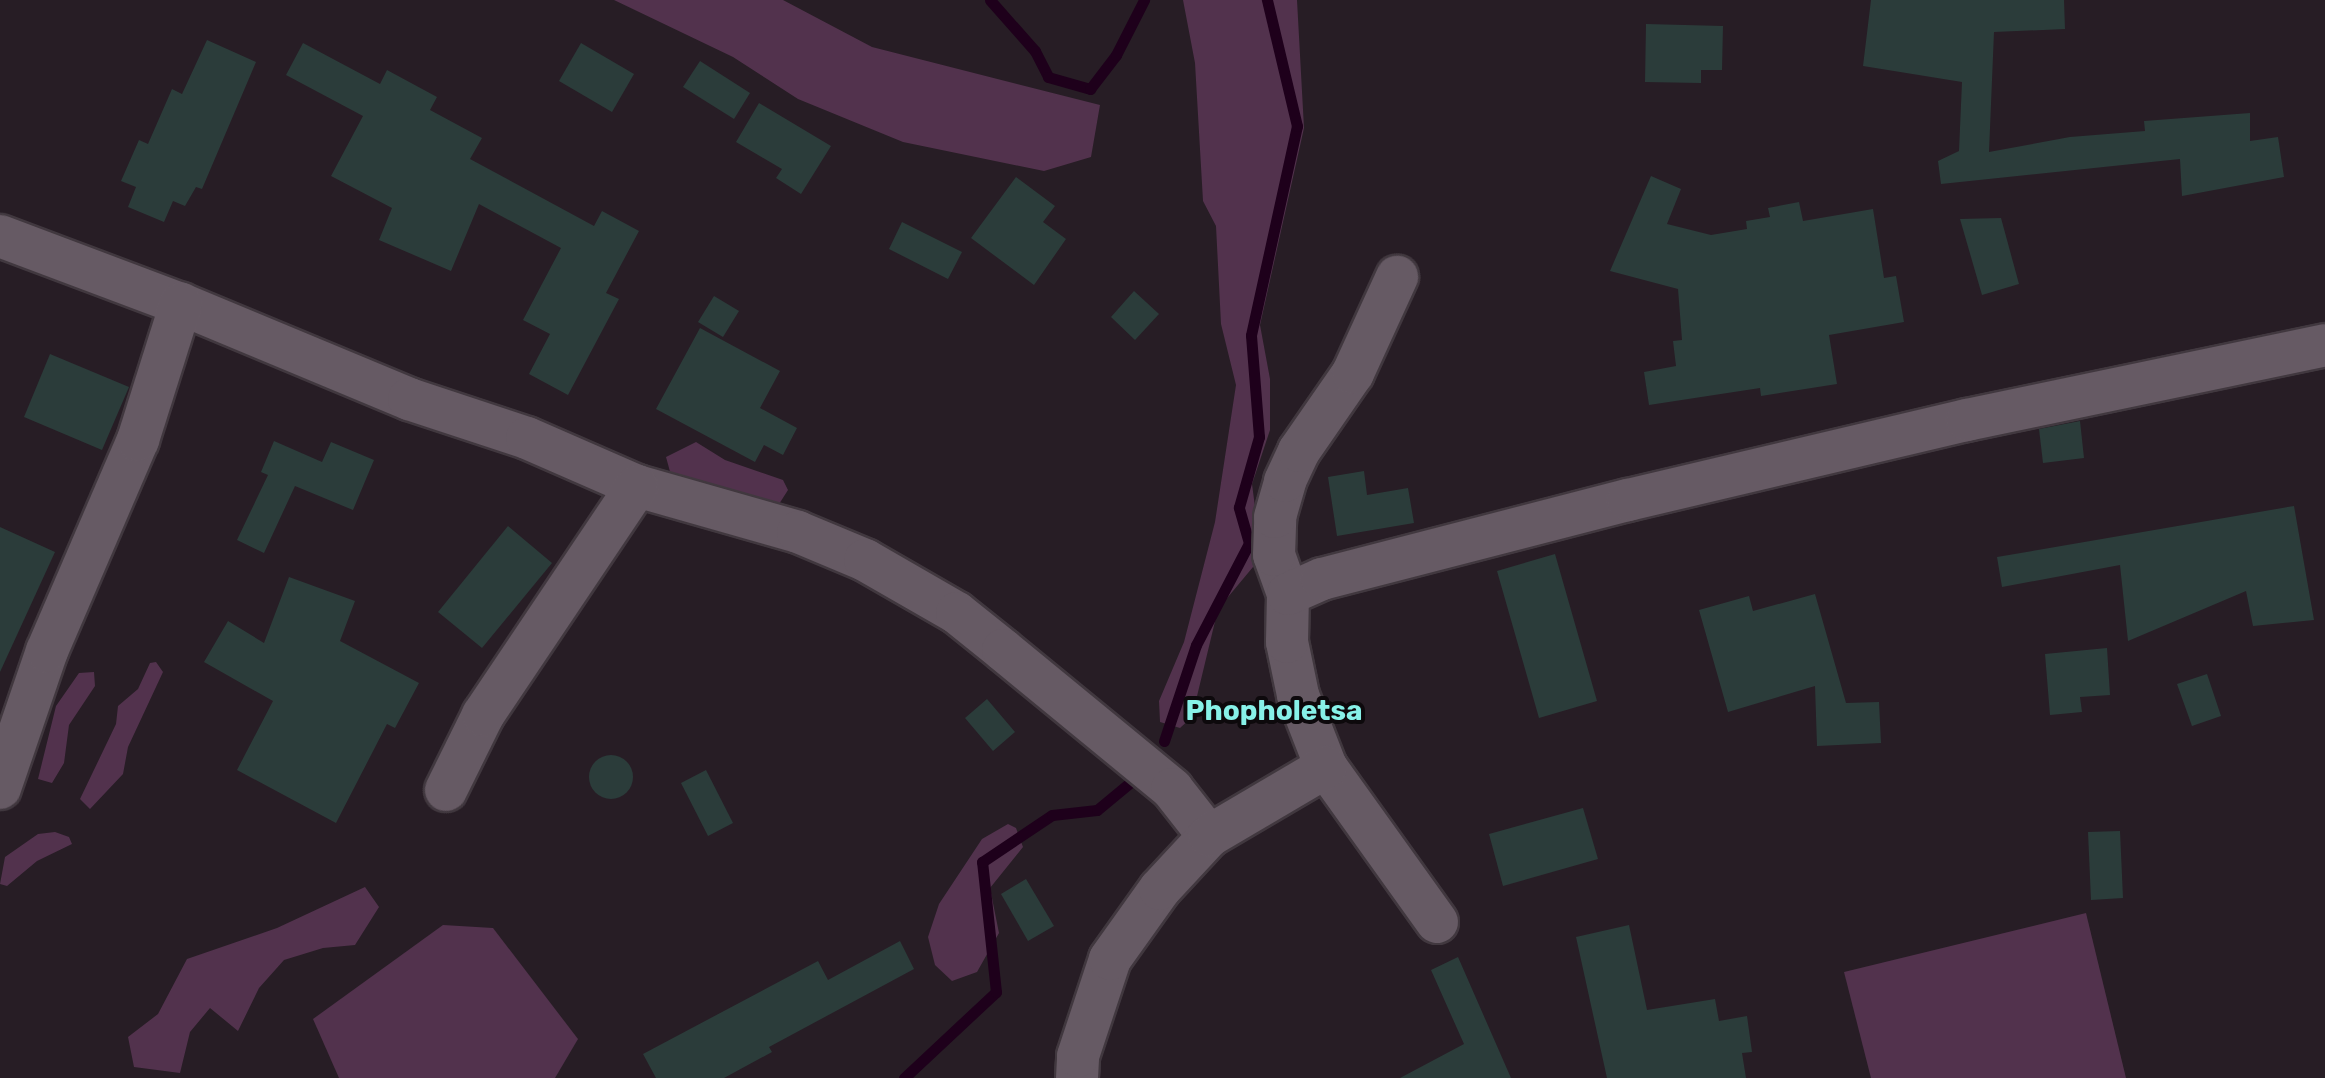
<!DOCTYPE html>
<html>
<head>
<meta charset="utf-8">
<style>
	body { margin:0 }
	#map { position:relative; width:2325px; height:1078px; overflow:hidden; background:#271d25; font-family:Rubik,sans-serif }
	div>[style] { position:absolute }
	.green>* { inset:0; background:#52324d }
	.stream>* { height:11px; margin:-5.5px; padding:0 5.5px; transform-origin:5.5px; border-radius:5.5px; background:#1e001b }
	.building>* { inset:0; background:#2b3c3a }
	.round { border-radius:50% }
	.roads { filter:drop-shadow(2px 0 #41383f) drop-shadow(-2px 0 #41383f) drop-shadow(0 2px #41383f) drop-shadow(0 -2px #41383f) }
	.minor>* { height:42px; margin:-21px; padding:0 21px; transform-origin:21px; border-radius:21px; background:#665a64 }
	span { translate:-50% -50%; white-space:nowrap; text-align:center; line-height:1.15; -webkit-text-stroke:8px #0d090c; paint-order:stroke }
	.district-label { font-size:28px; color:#87f1e8; font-weight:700 }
</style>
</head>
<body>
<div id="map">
	<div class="green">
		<div style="clip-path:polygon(614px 0,783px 0,872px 47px,1100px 105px,1091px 157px,1044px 171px,903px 142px,798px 99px,733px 57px)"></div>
		<div style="clip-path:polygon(1183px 0,1297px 0,1304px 128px,1260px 325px,1270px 379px,1270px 430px,1252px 484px,1257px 522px,1253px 567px,1218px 609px,1192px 717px,1180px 728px,1160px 722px,1159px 701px,1184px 642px,1215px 522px,1236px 385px,1221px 324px,1216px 226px,1203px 201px,1195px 63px)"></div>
		<div style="clip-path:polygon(696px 442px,725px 460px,783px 480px,788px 490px,774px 512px,672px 479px,666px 457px)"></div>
		<div style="clip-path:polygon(156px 662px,163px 672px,128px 747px,123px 774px,90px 809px,80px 799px,116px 724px,118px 706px,138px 689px,150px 663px)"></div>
		<div style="clip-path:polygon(94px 672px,95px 686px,69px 725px,64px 763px,52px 783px,38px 779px,56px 706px,79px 673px)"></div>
		<div style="clip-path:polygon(1008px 824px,1016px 828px,1023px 847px,990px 888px,999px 933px,977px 972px,952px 981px,935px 965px,928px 937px,939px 904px,982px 839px)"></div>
		<div style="clip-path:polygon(55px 832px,69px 837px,72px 844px,37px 861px,7px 886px,0 884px,5px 857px,38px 834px)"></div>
		<div style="clip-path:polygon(365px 887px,379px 907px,355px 945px,323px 948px,284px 960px,259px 988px,238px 1031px,210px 1008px,190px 1032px,180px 1073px,134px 1067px,128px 1037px,158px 1014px,187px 959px,277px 928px)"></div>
		<div style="clip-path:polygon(2086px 913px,2126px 1078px,1871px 1078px,1844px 972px)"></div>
		<div style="clip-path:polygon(443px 925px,493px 928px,578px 1039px,555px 1078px,339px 1078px,313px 1019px)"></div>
	</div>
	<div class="stream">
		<div style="left:990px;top:0;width:68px;rotate:48.6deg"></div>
		<div style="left:1035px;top:51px;width:29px;rotate:63deg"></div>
		<div style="left:1048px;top:77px;width:44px;rotate:15.9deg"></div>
		<div style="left:1090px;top:89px;width:43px;rotate:-52.6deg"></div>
		<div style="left:1116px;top:55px;width:62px;rotate:-63deg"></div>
		<div style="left:1164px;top:741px;width:101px;rotate:-71.6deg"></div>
		<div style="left:1196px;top:645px;width:115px;rotate:-62.5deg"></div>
		<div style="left:1249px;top:543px;width:37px;rotate:-106deg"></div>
		<div style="left:1239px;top:507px;width:73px;rotate:-74.1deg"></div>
		<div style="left:1259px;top:437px;width:102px;rotate:-94.5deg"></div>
		<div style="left:1251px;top:335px;width:214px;rotate:-77.6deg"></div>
		<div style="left:1297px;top:126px;width:130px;rotate:-103.4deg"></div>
		<div style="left:904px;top:1078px;width:126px;rotate:-43.1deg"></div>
		<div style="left:996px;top:992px;width:131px;rotate:-96.1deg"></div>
		<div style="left:982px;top:862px;width:84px;rotate:-33.9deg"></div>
		<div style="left:1052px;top:815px;width:45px;rotate:-6.3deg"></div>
		<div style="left:1097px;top:810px;width:45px;rotate:-39.6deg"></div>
	</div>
	<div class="building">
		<div style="clip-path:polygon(1871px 0,2064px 0,2065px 29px,1994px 32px,1989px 152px,2070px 137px,2145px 131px,2144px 121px,2250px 113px,2250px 141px,2278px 137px,2284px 177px,2182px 196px,2180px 159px,1941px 184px,1938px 161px,1959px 151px,1962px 82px,1863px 66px)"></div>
		<div style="clip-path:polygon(1646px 24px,1723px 26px,1722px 70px,1701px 70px,1701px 83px,1645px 82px)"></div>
		<div style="clip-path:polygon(207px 40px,256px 62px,202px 189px,196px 187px,185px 206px,173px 201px,164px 222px,128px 207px,136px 187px,121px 181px,139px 140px,148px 144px,172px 89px,182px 94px)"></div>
		<div style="clip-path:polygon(303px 43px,380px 84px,387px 70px,437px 97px,430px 110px,482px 138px,470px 159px,594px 226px,602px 211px,639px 231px,606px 293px,619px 299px,568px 395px,529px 374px,550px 334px,523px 320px,561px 248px,479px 204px,451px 271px,379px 240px,392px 208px,331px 176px,363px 116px,286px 75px)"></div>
		<div style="clip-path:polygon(581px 43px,634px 74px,612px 112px,559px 81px)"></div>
		<div style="clip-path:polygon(700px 61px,750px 93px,734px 119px,683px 87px)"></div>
		<div style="clip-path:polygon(759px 103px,831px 146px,801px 194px,776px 178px,782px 169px,736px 142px)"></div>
		<div style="clip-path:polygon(1651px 176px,1681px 189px,1667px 224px,1711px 235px,1747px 229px,1746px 221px,1770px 217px,1768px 208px,1799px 202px,1803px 221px,1873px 209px,1884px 278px,1896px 276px,1904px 322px,1829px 335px,1837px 384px,1761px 396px,1760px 388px,1649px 405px,1644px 372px,1676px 366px,1673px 341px,1682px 340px,1678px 289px,1610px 271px)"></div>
		<div style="clip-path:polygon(1016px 177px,1055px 206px,1043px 222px,1066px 239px,1034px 285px,971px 238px)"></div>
		<div style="clip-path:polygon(2001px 218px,2019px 284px,1982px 295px,1960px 219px)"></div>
		<div style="clip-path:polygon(902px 222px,962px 252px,948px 279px,889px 249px)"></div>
		<div style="clip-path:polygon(1134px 291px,1159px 314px,1135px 340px,1111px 317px)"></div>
		<div style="clip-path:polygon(714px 296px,739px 311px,723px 337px,698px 322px)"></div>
		<div style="clip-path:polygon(700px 328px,780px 371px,760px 408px,797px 428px,783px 455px,764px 445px,755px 462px,656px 409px)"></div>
		<div style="clip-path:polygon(50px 354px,129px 387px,102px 450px,24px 417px)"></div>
		<div style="clip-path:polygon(2080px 421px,2084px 458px,2043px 463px,2039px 429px)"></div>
		<div style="clip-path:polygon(274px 441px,322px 462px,331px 442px,374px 460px,353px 510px,295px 486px,264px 553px,237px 540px,268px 475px,261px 472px)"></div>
		<div style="clip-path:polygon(1364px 471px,1367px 495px,1408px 488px,1414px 523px,1337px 536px,1328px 477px)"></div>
		<div style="clip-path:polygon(2294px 506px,2314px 620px,2253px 626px,2246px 591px,2128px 641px,2120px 565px,2002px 587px,1997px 557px)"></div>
		<div style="clip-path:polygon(508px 526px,552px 563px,482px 648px,438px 612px)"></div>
		<div style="clip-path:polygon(0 527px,55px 552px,0 672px)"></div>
		<div style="clip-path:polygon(1555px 554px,1597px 701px,1539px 718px,1497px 571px)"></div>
		<div style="clip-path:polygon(289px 577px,355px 601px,340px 641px,419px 683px,395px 728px,387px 724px,336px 823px,237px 770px,273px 701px,204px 662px,228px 621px,264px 643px)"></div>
		<div style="clip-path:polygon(1815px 594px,1846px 703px,1879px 702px,1881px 743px,1817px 746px,1815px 686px,1728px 712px,1699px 610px,1749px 596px,1753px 611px)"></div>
		<div style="clip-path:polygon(2107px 648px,2110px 695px,2080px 697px,2082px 712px,2050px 715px,2045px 654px)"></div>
		<div style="clip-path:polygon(2207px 674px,2221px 716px,2192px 726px,2177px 684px)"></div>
		<div style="clip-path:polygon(987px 699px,1015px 732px,993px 751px,965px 718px)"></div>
		<div class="round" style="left:589px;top:755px;width:44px;height:44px"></div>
		<div style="clip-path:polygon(706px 770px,733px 823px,708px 836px,681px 783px)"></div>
		<div style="clip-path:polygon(1583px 808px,1598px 859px,1503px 886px,1489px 834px)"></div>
		<div style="clip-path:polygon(2120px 831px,2123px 898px,2091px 900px,2088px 832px)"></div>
		<div style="clip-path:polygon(1026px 879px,1054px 926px,1028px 941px,1001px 894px)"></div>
		<div style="clip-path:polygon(1629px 925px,1647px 1010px,1715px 999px,1719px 1021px,1747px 1016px,1752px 1052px,1742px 1053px,1746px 1078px,1607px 1078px,1576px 937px)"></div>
		<div style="clip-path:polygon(900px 941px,914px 969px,769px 1047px,772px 1052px,724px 1078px,656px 1078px,643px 1054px,818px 961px,828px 980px)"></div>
		<div style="clip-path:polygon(1458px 957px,1511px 1078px,1400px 1078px,1464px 1044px,1431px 970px)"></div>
	</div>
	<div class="roads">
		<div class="minor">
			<div style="left:0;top:236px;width:193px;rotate:20.6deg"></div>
			<div style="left:181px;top:304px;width:247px;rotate:22.6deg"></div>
			<div style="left:409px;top:399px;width:124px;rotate:18.3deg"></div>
			<div style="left:527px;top:438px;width:120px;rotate:23.6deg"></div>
			<div style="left:637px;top:486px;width:167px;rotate:15.9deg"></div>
			<div style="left:798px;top:532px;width:73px;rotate:22.7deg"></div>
			<div style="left:865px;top:560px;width:106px;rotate:29.9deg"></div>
			<div style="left:957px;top:613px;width:59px;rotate:38.8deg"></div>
			<div style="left:1003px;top:650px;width:219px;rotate:39.4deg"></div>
			<div style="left:1172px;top:789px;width:60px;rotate:51.8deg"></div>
			<div style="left:1288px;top:594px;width:41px;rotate:-109.7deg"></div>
			<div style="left:1274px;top:555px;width:38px;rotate:-88deg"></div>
			<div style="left:1275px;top:517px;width:37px;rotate:-74deg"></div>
			<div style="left:1285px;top:481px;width:33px;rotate:-65deg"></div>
			<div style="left:1299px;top:451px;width:95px;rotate:-55.3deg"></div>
			<div style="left:1353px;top:373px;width:106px;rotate:-65.4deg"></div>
			<div style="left:0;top:788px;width:145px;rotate:-71.1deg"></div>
			<div style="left:47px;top:651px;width:230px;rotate:-66.7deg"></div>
			<div style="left:138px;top:440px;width:143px;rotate:-72.5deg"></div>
			<div style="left:446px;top:790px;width:84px;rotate:-63.7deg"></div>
			<div style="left:483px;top:715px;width:276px;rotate:-56.1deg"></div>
			<div style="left:1437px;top:922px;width:191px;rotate:-125.6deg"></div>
			<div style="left:1326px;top:767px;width:77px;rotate:-111.3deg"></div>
			<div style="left:1298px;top:695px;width:54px;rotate:-101.7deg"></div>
			<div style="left:1287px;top:642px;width:48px;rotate:-88.8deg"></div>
			<div style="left:1288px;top:594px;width:37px;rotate:-24deg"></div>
			<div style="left:1322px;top:579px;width:316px;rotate:-14.5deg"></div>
			<div style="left:1628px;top:500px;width:348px;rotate:-13.3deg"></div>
			<div style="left:1967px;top:420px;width:366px;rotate:-11.8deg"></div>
			<div style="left:1077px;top:1078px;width:22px;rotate:-87deg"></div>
			<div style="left:1078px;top:1056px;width:102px;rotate:-71.7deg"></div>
			<div style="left:1110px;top:959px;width:86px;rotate:-54.5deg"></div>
			<div style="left:1160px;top:889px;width:72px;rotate:-47.2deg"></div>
			<div style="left:1209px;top:836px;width:136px;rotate:-30.5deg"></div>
		</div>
	</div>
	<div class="district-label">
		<span style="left:1274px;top:711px">Phopholetsa</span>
	</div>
</div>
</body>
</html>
